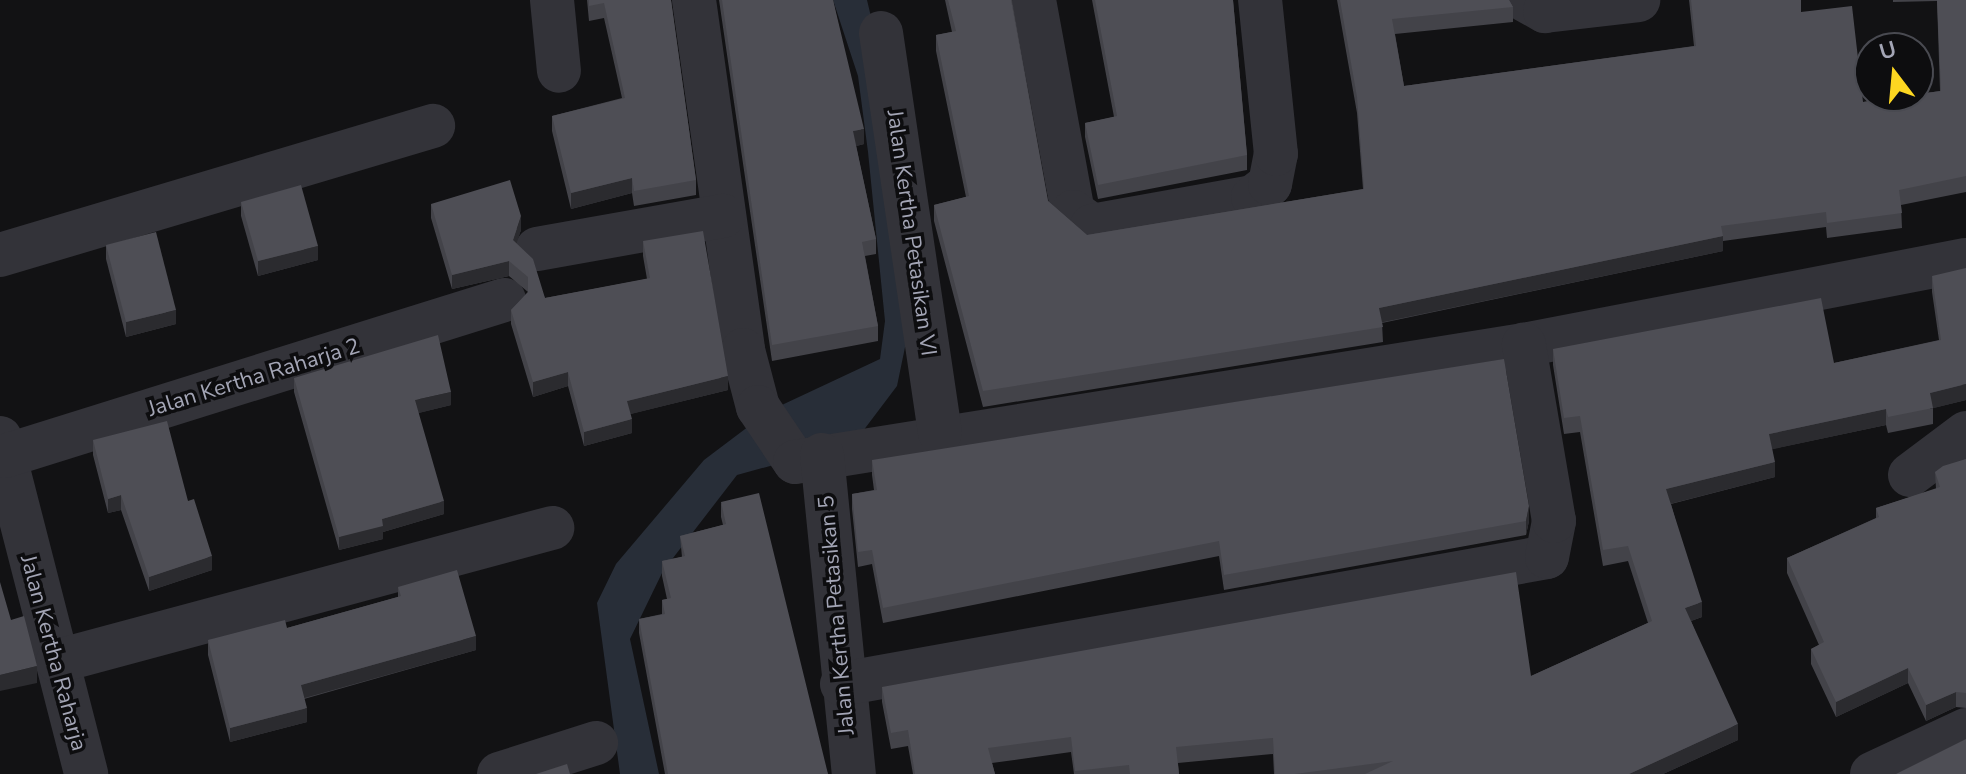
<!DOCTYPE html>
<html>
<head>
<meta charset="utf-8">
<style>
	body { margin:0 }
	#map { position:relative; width:1966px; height:774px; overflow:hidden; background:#121214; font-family:"Nunito Sans",sans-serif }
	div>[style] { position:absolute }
	.water>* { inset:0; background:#282e38 }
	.minor>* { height:44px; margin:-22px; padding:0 22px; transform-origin:22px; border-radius:22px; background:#333339 }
	.wall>* { inset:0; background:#434349 }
	.shaded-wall>* { inset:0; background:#2b2b2f }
	.building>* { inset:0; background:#4e4e55 }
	span { translate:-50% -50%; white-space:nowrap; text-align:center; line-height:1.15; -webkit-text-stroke:7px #0d0d0f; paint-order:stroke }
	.street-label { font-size:22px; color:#a3a5b5 }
	.north { position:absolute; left:1854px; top:32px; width:80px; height:80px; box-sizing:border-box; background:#0d0d0f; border:2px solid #494a51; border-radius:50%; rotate:344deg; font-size:22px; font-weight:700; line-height:32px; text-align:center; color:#a3a5b5 }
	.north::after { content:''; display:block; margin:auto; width:28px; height:36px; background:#fdd721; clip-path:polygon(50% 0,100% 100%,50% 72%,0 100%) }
</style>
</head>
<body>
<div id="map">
	<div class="water">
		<div style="clip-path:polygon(833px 0,867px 0,881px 59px,910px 323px,897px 386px,863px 431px,821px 452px,737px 475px,663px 571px,630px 639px,659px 774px,620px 774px,597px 603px,616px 564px,704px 460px,769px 411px,880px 359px,885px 321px,868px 152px,858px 76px)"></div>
	</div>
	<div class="minor">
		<div style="left:552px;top:0;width:71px;rotate:84.4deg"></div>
		<div style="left:694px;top:0;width:353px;rotate:82deg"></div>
		<div style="left:743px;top:350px;width:59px;rotate:75.3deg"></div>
		<div style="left:758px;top:407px;width:66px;rotate:56.1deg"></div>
		<div style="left:795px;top:462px;width:738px;rotate:-9.12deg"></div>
		<div style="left:1524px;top:345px;width:450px;rotate:-10.9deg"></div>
		<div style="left:1034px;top:0;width:216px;rotate:79.6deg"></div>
		<div style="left:1073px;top:212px;width:24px;rotate:36deg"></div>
		<div style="left:1092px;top:226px;width:164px;rotate:-10.2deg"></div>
		<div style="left:1253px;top:197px;width:21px;rotate:-37deg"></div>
		<div style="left:1270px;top:184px;width:31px;rotate:-79deg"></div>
		<div style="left:1276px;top:154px;width:155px;rotate:-95.9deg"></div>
		<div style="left:1525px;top:0;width:23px;rotate:29deg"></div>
		<div style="left:1545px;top:11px;width:94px;rotate:-6.7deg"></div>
		<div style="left:881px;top:33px;width:404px;rotate:81.6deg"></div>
		<div style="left:537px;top:249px;width:189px;rotate:-10.1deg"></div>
		<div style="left:0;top:255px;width:452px;rotate:-16.6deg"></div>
		<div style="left:0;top:438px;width:347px;rotate:75.6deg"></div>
		<div style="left:822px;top:455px;width:321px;rotate:84.3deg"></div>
		<div style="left:5px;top:456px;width:523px;rotate:-17.36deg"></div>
		<div style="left:1910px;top:475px;width:70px;rotate:-36.9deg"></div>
		<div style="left:58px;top:661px;width:512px;rotate:-15.07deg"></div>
		<div style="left:842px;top:684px;width:716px;rotate:-10.21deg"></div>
		<div style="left:1547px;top:557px;width:37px;rotate:-79deg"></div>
		<div style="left:1554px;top:521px;width:179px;rotate:-99.7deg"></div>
		<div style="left:499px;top:774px;width:102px;rotate:-17.7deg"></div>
		<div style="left:1872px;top:774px;width:104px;rotate:-25.1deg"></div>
	</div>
	<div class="wall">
		<div style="clip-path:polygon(587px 0,671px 0,696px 180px,696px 195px,634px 206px,632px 193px,571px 209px,552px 131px,552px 116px,622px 98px,604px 18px,589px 21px)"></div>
		<div style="clip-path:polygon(719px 0,833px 0,864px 144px,856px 146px,876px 239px,876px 254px,865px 256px,878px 326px,878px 341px,772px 361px)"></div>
		<div style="clip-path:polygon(945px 0,1012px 0,1048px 201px,1087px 235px,1363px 189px,1357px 113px,1337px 0,1509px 0,1513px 7px,1513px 22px,1395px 34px,1404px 86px,1694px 46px,1689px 0,1801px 0,1801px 12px,1863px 102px,1940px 91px,1937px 1px,1893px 2px,1893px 0,1966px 0,1966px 192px,1901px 205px,1902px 228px,1827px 238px,1826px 227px,1723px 241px,1723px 251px,1382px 323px,1383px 342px,983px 407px,934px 221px,934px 205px,966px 197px,936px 51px,936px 35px,952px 32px)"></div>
		<div style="clip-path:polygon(1092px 0,1233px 0,1247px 155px,1247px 170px,1098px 199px,1085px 137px,1085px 123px,1114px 117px)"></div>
		<div style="clip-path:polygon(241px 202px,318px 260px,258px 276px,241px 216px)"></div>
		<div style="clip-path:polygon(431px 204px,521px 230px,516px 243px,545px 298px,647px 279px,643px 256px,643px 241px,728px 390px,630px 414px,632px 433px,584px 446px,568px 386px,533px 397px,511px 324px,511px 310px,528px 292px,509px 276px,452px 289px,431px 218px)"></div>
		<div style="clip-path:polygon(106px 245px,176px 324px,126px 337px,106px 259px)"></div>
		<div style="clip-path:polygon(1932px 276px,1966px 400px,1933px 408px,1933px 424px,1888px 433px,1886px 425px,1772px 449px,1775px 477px,1671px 504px,1702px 617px,1691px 621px,1738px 740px,1663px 774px,1274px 774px,1273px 754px,1178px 763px,1179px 774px,1074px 774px,1071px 752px,992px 763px,995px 774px,913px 774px,908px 746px,891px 749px,882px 702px,882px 687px,1531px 676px,1648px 623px,1628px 561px,1603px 566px,1580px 432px,1564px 434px,1553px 365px,1553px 349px,1834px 363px,1939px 340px,1932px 292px)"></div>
		<div style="clip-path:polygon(294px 378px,451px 405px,418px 413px,444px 514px,383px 532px,383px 539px,339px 550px,294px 392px)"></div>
		<div style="clip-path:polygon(93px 440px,188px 501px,212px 570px,149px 591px,121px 510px,108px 513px,93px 455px)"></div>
		<div style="clip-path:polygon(1966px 459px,1966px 708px,1956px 707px,1926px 721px,1908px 683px,1836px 717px,1811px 664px,1811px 649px,1819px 645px,1787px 573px,1787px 558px,1876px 518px,1876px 508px,1936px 489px,1935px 472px)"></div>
		<div style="clip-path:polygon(872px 460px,1529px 521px,1526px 535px,1224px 590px,1219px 556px,883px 623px,872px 564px,858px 567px,852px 509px,852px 494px,874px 490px,872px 475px)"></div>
		<div style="clip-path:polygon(721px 502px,828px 774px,665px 774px,639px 633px,639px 619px,662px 614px,662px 600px,667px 599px,662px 576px,662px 561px,682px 557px,680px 536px,723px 525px,721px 517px)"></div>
		<div style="clip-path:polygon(398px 587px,476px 650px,304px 699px,307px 722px,230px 742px,208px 655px,208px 640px,287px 628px,398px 597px)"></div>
	</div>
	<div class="shaded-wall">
		<div style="clip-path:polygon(864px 129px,864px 144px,853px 147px,853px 131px)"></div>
		<div style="clip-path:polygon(632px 178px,632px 193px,571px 209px,571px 193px)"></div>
		<div style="clip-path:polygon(521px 216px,521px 230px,513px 254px,513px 240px)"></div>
		<div style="clip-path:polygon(1723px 236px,1723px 251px,1379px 323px,1379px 308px)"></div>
		<div style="clip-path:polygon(318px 246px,318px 260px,258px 276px,258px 261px)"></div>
		<div style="clip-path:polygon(509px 261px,509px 276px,452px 289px,452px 275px)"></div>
		<div style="clip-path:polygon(176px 310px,176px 324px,126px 337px,126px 322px)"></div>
		<div style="clip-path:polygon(568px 372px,568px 386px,533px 397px,533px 382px)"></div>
		<div style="clip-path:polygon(728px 376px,728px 390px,627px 415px,627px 401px)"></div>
		<div style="clip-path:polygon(1966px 384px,1966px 400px,1930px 409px,1930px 393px)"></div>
		<div style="clip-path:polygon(451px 392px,451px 405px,415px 414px,415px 400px)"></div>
		<div style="clip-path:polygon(1886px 409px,1886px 425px,1769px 450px,1769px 434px)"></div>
		<div style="clip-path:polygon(632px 419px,632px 433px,584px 446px,584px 432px)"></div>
		<div style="clip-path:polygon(1775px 462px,1775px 477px,1666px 505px,1666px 489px)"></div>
		<div style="clip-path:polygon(121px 495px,121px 510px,108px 513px,108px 499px)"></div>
		<div style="clip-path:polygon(444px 501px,444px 514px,383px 532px,383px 539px,339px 550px,339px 537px,382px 519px)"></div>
		<div style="clip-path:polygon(1529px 506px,1529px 521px,1526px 535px,1526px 521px)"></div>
		<div style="clip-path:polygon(212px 556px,212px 570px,149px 591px,149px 577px)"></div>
		<div style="clip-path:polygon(1702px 602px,1702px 617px,1685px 623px,1685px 608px)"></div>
		<div style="clip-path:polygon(476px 636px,476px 650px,301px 699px,301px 685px)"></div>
		<div style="clip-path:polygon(37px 666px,37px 683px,0 691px,0 675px)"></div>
		<div style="clip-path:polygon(1908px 668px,1908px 683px,1836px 717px,1836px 702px)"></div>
		<div style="clip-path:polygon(1956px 692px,1956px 707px,1926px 721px,1926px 705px)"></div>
		<div style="clip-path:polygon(307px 708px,307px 722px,230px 742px,230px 728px)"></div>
		<div style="clip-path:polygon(1738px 724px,1738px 740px,1663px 774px,1629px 774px)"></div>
	</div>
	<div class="building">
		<div style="clip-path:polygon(589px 0,671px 0,696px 180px,634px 191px,632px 178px,571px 193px,552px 116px,625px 98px,604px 3px,589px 6px)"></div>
		<div style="clip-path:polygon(722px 0,833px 0,864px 129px,853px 131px,876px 239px,862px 242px,878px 326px,772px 345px)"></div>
		<div style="clip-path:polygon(948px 0,1011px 0,1048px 201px,1087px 235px,1364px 189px,1357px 97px,1340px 0,1509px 0,1513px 7px,1392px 19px,1404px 86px,1696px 46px,1691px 0,1801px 0,1801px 12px,1852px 6px,1863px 102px,1903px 96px,1918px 96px,1918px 94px,1941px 91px,1937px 0,1966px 0,1966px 176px,1899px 190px,1902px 213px,1827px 223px,1826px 212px,1721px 226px,1723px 236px,1379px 308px,1383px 327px,983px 391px,934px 205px,969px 196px,936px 35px,956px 31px)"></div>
		<div style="clip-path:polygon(1095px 0,1233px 0,1247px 155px,1098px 185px,1085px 123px,1117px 116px)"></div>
		<div style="clip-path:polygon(510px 180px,521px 216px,513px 240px,533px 259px,545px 298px,650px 278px,643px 241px,703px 231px,728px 376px,627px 401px,632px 419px,584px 432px,568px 372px,533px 382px,511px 310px,528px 292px,528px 277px,509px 261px,452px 275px,431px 204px)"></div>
		<div style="clip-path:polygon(301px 185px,318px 246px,258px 261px,241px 202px)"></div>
		<div style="clip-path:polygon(156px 232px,176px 310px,126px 322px,106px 245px)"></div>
		<div style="clip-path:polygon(1966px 268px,1966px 384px,1930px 393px,1933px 408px,1888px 417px,1886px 409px,1769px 434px,1775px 462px,1666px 489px,1702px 602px,1685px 608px,1738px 724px,1629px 774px,1365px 774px,1393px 761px,1295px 774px,1275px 774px,1273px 738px,1176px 747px,1179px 774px,1130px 774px,1129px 765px,1075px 771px,1071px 737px,988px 748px,995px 774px,915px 774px,908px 730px,891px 733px,882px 687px,1516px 572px,1531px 676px,1652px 621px,1628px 546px,1603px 550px,1580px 416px,1564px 418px,1553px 349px,1821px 298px,1834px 363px,1941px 340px,1932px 276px)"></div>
		<div style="clip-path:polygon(438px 335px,451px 392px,415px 400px,444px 501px,382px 519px,383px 526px,339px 537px,294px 378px)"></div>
		<div style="clip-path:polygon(1504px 359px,1529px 506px,1526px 521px,1224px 575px,1219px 541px,883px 608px,872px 550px,858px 552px,852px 494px,877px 490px,872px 460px)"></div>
		<div style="clip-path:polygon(167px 421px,188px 501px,194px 499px,212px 556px,149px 577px,121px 495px,108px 499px,93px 440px)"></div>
		<div style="clip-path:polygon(1966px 459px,1966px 693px,1956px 692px,1926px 705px,1908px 668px,1836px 702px,1811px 649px,1824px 642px,1787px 558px,1879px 517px,1876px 508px,1940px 487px,1935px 472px,1943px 466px)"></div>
		<div style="clip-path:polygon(759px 493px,828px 774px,668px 774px,639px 619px,665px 614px,662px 600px,671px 598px,662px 561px,685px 556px,680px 536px,726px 524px,721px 502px)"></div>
		<div style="clip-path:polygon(457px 570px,476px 636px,301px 685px,307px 708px,230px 728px,208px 640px,285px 620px,287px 628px,401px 596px,398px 587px)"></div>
		<div style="clip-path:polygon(0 582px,11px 620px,24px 616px,37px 666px,0 675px)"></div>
		<div style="clip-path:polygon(1966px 739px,1966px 774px,1896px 774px)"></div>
		<div style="clip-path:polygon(567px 764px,570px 774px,536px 774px)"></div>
	</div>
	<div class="street-label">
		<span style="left:911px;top:233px;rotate:82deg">Jalan Kertha Petasikan VI</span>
		<span style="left:254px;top:378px;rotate:-17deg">Jalan Kertha Raharja 2</span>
		<span style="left:837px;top:615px;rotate:-95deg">Jalan Kertha Petasikan 5</span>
		<span style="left:53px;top:653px;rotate:75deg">Jalan Kertha Raharja</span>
	</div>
	<div class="north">U</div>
</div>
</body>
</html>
